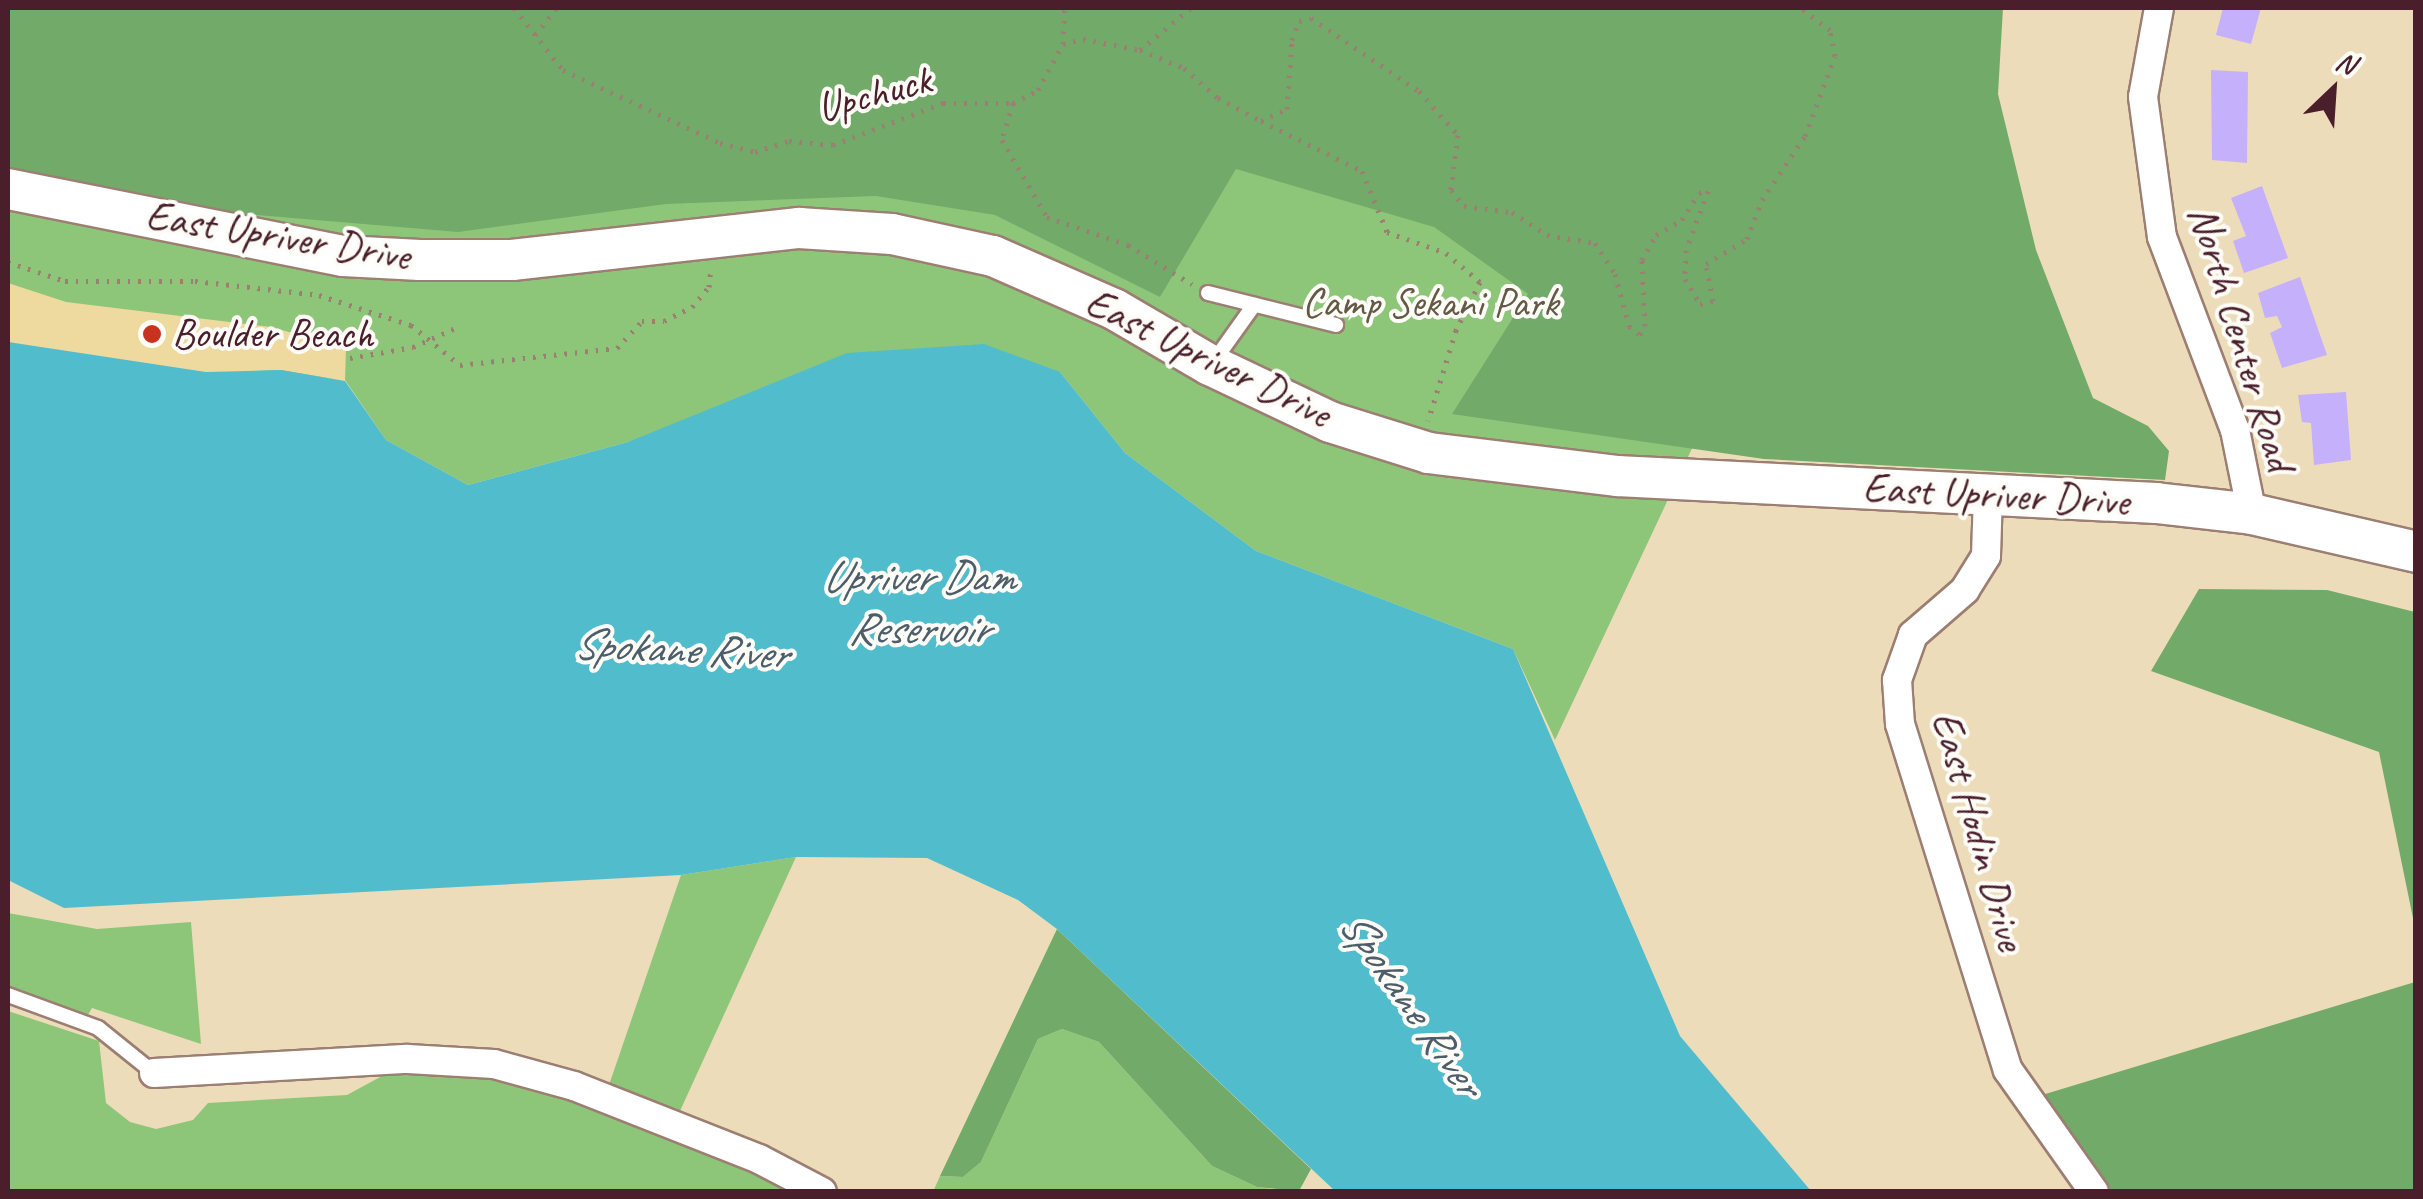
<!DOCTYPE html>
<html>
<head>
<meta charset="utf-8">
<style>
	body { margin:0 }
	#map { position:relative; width:2423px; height:1199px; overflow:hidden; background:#eddcba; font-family:Caveat,sans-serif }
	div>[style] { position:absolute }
	.green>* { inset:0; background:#8ec679 }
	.forest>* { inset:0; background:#72ab69 }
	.sand>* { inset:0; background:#eeda9e }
	.water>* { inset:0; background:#51bdcc }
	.building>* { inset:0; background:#c5b0fc }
	.path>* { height:5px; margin-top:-2.5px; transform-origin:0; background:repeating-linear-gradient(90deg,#9c7e72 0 2.5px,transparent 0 10.5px) }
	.roads { filter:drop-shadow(2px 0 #9c7e72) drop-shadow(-2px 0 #9c7e72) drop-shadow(0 2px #9c7e72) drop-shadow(0 -2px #9c7e72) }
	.lane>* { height:14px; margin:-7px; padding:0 7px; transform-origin:7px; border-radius:7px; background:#fff }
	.street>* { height:28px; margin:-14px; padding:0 14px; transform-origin:14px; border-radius:14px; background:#fff }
	.secondary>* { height:40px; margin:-20px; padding:0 20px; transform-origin:20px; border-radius:20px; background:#fff }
	.dots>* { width:28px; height:28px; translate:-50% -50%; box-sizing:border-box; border:5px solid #fdfcf7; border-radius:50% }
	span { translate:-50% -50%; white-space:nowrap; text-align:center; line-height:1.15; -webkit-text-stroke:8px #fdfcf7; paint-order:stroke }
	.street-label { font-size:42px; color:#4a1f2b }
	.park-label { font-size:42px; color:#625946 }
	.poi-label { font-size:42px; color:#4a1f2b }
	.left { translate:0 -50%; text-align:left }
	.water-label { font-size:45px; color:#4d5e6b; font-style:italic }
	.frame { position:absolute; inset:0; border:10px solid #4a1f2b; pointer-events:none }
	.north { position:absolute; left:2283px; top:40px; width:100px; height:100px; -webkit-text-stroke:8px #fdfcf7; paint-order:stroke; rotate:25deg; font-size:28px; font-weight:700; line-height:40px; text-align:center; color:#4a1f2b }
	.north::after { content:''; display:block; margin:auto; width:35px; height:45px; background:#4a1f2b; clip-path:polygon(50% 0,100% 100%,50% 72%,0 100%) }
</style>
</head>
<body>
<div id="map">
	<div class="green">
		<div style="clip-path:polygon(8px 8px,1899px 8px,1555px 740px,1513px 649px,1256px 551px,1125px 453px,1060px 372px,628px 442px,468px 485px,386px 440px,345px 380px,8px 342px)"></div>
		<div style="clip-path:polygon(796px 857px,680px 1111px,609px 1085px,681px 875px)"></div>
		<div style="clip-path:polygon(8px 913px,97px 929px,191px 922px,201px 1044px,92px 1008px,88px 1015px,8px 989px)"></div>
		<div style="clip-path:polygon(8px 1011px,99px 1041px,106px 1103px,130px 1122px,156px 1129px,193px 1120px,208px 1103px,347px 1095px,382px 1076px,424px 1069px,492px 1075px,665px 1134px,790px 1191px,8px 1192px)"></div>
		<div style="clip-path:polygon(1062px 1029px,1099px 1042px,1212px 1166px,1257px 1187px,1286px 1191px,933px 1192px,940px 1176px,963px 1177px,981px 1162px,1038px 1039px)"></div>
	</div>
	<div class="forest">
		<div style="clip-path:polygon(8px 8px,2003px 8px,1998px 94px,2036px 250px,2093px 398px,2148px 426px,2169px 451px,2165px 480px,1764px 459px,1452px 414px,1528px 294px,1434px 227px,1236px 169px,1160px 297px,995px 215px,876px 196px,666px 204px,458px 232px,221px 212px,8px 167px)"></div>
		<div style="clip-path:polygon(2199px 589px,2327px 590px,2415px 612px,2415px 928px,2379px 752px,2151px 671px)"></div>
		<div style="clip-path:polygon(1057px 929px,1311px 1169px,1299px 1191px,1257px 1187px,1212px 1166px,1099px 1042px,1062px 1029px,1038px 1039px,981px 1162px,963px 1177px,940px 1176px)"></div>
		<div style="clip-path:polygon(2415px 982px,2415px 1191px,2109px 1191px,2042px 1095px)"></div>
	</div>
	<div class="sand">
		<div style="clip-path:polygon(8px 283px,66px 302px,271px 327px,346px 348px,345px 381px,281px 370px,206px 372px,8px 342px)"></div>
	</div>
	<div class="water">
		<div style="clip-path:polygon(8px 342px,206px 372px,281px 370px,345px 381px,386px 440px,468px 485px,628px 442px,847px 353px,984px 344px,1060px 372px,1125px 453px,1256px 551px,1513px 649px,1680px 1036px,1811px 1191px,1335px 1191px,1057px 929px,1018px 900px,927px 858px,796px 857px,681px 875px,64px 908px,8px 880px)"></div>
	</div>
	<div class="building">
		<div style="clip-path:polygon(2223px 8px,2261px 8px,2251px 44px,2216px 35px)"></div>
		<div style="clip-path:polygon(2211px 70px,2248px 72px,2247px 163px,2212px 160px)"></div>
		<div style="clip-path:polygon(2262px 186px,2288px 258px,2244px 273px,2233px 241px,2246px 236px,2231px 198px)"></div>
		<div style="clip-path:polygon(2300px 277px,2327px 355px,2282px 368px,2270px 333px,2282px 327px,2277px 316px,2265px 318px,2258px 293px)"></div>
		<div style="clip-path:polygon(2346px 392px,2351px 460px,2314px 465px,2311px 423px,2302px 422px,2298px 395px)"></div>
	</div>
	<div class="path">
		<div style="left:514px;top:8px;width:79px;rotate:51.7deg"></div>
		<div style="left:563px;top:70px;width:173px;rotate:24.9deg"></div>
		<div style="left:720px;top:143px;width:36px;rotate:14deg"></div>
		<div style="left:755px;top:152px;width:36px;rotate:-18deg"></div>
		<div style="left:789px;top:141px;width:44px;rotate:5.2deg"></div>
		<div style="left:833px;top:145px;width:118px;rotate:-20.9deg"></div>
		<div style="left:943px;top:103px;width:70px"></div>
		<div style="left:1013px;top:103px;width:28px;rotate:-27deg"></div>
		<div style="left:1038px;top:90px;width:52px;rotate:-61.5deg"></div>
		<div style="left:1063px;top:44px;width:21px;rotate:-14deg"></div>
		<div style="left:1083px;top:39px;width:58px;rotate:10.9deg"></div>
		<div style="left:1140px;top:50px;width:66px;rotate:-39.5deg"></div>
		<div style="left:535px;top:35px;width:35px;rotate:-51deg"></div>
		<div style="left:1063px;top:44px;width:36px;rotate:-87deg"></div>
		<div style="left:1140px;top:50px;width:48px;rotate:22.2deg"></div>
		<div style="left:1184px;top:68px;width:45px;rotate:41.4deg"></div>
		<div style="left:1218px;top:98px;width:49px;rotate:28.1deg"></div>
		<div style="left:1261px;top:121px;width:29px;rotate:-25deg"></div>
		<div style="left:1287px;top:109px;width:69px;rotate:-85.9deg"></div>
		<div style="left:1292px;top:40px;width:20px;rotate:-70deg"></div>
		<div style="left:1299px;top:21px;width:12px;rotate:-14deg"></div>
		<div style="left:1311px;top:18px;width:130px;rotate:34.1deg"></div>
		<div style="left:1419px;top:91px;width:59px;rotate:48.4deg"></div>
		<div style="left:1458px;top:135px;width:55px;rotate:97.3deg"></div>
		<div style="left:1451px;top:190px;width:21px;rotate:51deg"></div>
		<div style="left:1464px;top:206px;width:48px;rotate:7.1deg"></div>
		<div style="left:1512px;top:212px;width:42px;rotate:33.3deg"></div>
		<div style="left:1547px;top:235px;width:49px;rotate:9.5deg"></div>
		<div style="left:1595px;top:243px;width:37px;rotate:57deg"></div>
		<div style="left:1615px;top:274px;width:54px;rotate:74.9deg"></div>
		<div style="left:1629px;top:326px;width:14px;rotate:39deg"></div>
		<div style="left:1640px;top:335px;width:10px;rotate:-61deg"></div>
		<div style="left:1645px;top:326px;width:66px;rotate:-92.6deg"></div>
		<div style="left:1642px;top:260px;width:29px;rotate:-61deg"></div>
		<div style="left:1656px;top:235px;width:30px;rotate:-30deg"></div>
		<div style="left:1682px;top:220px;width:32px;rotate:-58deg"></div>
		<div style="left:1699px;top:193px;width:9px;rotate:-13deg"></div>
		<div style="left:1708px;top:191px;width:63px;rotate:110.4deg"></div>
		<div style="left:1686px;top:250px;width:29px;rotate:92deg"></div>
		<div style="left:1685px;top:279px;width:29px;rotate:59deg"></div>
		<div style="left:1700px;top:304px;width:13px;rotate:-13deg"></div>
		<div style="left:1713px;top:301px;width:38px;rotate:-101deg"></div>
		<div style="left:1706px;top:264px;width:48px;rotate:-31.4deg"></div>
		<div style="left:1747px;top:239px;width:42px;rotate:-69deg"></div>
		<div style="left:1762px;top:200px;width:77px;rotate:-56.1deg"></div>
		<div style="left:1805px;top:136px;width:85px;rotate:-69.4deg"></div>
		<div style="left:1835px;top:56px;width:26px;rotate:-101deg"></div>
		<div style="left:1830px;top:30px;width:36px;rotate:-143deg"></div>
		<div style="left:1013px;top:103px;width:39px;rotate:107deg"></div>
		<div style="left:1002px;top:140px;width:89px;rotate:59.7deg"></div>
		<div style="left:1047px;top:217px;width:86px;rotate:19.1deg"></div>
		<div style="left:1128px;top:245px;width:75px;rotate:31.4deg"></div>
		<div style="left:1261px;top:121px;width:113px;rotate:26.3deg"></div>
		<div style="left:1362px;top:171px;width:66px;rotate:67.7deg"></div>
		<div style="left:1387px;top:232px;width:63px;rotate:19.6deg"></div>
		<div style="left:1446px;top:253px;width:45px;rotate:40.5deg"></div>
		<div style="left:1480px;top:282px;width:54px;rotate:116.6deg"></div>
		<div style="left:1456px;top:330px;width:95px;rotate:107.1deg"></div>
		<div style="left:8px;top:262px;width:60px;rotate:18.4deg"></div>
		<div style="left:65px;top:281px;width:130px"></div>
		<div style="left:195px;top:281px;width:125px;rotate:6.4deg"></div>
		<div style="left:319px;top:295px;width:97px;rotate:18.1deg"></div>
		<div style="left:411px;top:325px;width:63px;rotate:39.2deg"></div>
		<div style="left:460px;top:365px;width:158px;rotate:-6.2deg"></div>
		<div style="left:617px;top:348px;width:37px;rotate:-47deg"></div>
		<div style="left:642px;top:321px;width:22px"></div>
		<div style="left:664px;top:321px;width:31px;rotate:-27deg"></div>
		<div style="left:692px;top:307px;width:26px;rotate:-50deg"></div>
		<div style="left:709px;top:287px;width:20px;rotate:-84deg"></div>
		<div style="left:350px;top:358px;width:64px;rotate:-9.9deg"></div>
		<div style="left:413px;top:347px;width:49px;rotate:-24deg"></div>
	</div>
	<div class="roads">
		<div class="lane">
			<div style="left:1208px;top:293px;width:132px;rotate:14deg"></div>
			<div style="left:1214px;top:361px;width:69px;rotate:-54.5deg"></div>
			<div style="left:8px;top:995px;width:96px;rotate:20.1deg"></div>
			<div style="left:98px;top:1028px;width:72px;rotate:38.8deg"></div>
		</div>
		<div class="street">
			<div style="left:2159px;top:8px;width:90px;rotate:100.2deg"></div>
			<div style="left:2143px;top:97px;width:141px;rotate:82.3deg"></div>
			<div style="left:2162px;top:237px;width:206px;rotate:69.3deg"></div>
			<div style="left:2235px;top:430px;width:86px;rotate:78.6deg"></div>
			<div style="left:1988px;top:495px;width:61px;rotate:91.9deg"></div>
			<div style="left:1986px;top:556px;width:40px;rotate:122deg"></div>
			<div style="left:1965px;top:590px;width:69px;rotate:139.1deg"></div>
			<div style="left:1913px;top:635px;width:48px;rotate:109.6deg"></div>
			<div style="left:1897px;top:680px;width:44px;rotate:86.1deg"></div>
			<div style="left:1900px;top:724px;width:362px;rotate:72.7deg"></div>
			<div style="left:2008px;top:1070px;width:149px;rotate:54.8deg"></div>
			<div style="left:154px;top:1073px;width:254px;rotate:-3.2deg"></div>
			<div style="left:408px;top:1059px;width:86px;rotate:3.3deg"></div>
			<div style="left:494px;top:1064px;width:83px;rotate:15.4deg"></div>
			<div style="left:574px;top:1086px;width:199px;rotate:21.5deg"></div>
			<div style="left:759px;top:1159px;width:71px;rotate:27.6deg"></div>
		</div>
		<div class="secondary">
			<div style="left:8px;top:189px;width:342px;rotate:11.3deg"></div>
			<div style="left:343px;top:256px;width:77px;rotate:3deg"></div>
			<div style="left:420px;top:260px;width:92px"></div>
			<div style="left:512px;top:260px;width:289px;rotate:-6.4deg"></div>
			<div style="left:799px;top:228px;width:93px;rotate:3.7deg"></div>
			<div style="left:892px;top:234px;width:103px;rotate:12.3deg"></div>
			<div style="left:993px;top:256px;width:132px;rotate:23.7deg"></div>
			<div style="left:1114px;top:309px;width:111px;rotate:30.3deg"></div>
			<div style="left:1210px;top:365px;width:133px;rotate:25.4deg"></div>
			<div style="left:1330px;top:422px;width:104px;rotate:17.4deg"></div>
			<div style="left:1429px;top:453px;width:189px;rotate:7deg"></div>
			<div style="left:1617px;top:476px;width:540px;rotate:2.87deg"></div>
			<div style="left:2156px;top:503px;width:97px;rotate:6.5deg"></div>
			<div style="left:2252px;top:514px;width:168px;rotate:13deg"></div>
		</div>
	</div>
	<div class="dots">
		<div style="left:152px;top:334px;background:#c8321e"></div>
	</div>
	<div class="street-label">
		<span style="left:874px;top:94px;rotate:-15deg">Upchuck</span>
		<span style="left:278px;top:236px;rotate:9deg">East Upriver Drive</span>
		<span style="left:2241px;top:338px;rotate:73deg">North Center Road</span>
		<span style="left:1208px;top:358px;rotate:26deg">East Upriver Drive</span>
		<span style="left:1996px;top:495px;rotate:3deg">East Upriver Drive</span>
		<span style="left:1978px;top:831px;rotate:74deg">East Hodin Drive</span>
	</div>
	<div class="park-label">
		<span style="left:1430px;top:303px">Camp Sekani Park</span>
	</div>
	<div class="poi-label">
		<span class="left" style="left:172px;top:334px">Boulder Beach</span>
	</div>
	<div class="water-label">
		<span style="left:918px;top:603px">Upriver Dam<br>Reservoir</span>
		<span style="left:680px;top:649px;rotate:3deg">Spokane River</span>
		<span style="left:1411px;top:1003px;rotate:55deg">Spokane River</span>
	</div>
	<div class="frame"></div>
	<div class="north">N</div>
</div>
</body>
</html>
